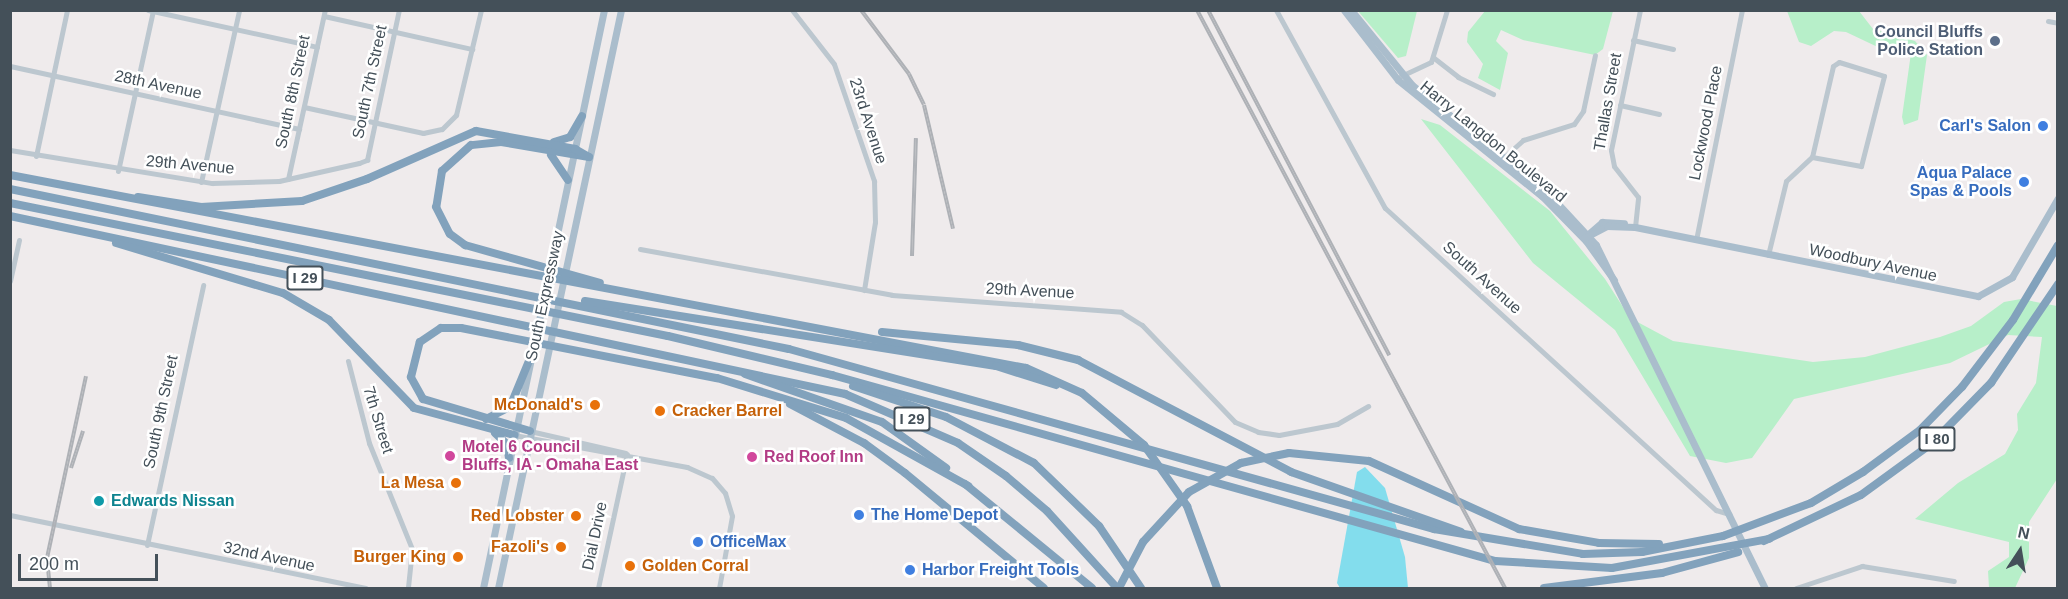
<!DOCTYPE html>
<html>
<head>
<meta charset="utf-8">
<style>
	body { margin:0 }
	#map { position:relative; width:2068px; height:599px; overflow:hidden; background:#efebec; font-family:Helvetica,sans-serif }
	div>[style] { position:absolute }
	.green>* { inset:0; background:#b7efc9 }
	.water>* { inset:0; background:#83dded }
	.minor>* { height:5px; margin:-2.5px; padding:0 2.5px; transform-origin:2.5px; border-radius:2.5px; background:#bcc7cf }
	.major>* { height:7px; margin:-3.5px; padding:0 3.5px; transform-origin:3.5px; border-radius:3.5px; background:#aabdcc }
	.highway>* { height:8px; margin:-4px; padding:0 4px; transform-origin:4px; border-radius:4px; background:#82a2bc }
	.rail>* { height:4px; margin-top:-2px; transform-origin:0; background:repeating-linear-gradient(90deg,#fff 0 4.5px,#aeb1b6 0 9px); box-sizing:border-box; border-block:2px solid #aeb1b6 }
	.dots>* { width:16px; height:16px; translate:-50% -50%; box-sizing:border-box; border:3px solid #fff; border-radius:50% }
	span { translate:-50% -50%; white-space:nowrap; text-align:center; line-height:1.15; -webkit-text-stroke:5px #fff; paint-order:stroke }
	.shield-label span { padding:2px 4px; background:#fff; border:2px solid; border-radius:4px; -webkit-text-stroke-width:0 }
	.shield-label { font-size:15px; color:#445059; font-weight:700 }
	.service-label { font-size:16px; color:#4e5e75; font-weight:700 }
	.right { translate:-100% -50%; text-align:right }
	.street-label { font-size:16px; color:#445059 }
	.shop-label { font-size:16px; color:#366cbe; font-weight:700 }
	.left { translate:0 -50%; text-align:left }
	.food-label { font-size:16px; color:#c56008; font-weight:700 }
	.hotel-label { font-size:16px; color:#b23c85; font-weight:700 }
	.culture-label { font-size:16px; color:#0d838f; font-weight:700 }
	.frame { position:absolute; inset:0; border:12px solid #445059; pointer-events:none }
	.north { position:absolute; left:1990px; top:521px; width:60px; height:60px; -webkit-text-stroke:4px #fff; paint-order:stroke; rotate:12deg; font-size:16px; font-weight:700; line-height:24px; text-align:center; color:#445059 }
	.north::after { content:''; display:block; margin:auto; width:21px; height:27px; background:#445059; clip-path:polygon(50% 0,100% 100%,50% 72%,0 100%) }
	.scale { position:absolute; left:18px; top:554px; width:140px; height:27px; box-sizing:border-box; border:3px solid #445059; border-top:0; padding-left:8px; font-size:18px; line-height:21px; white-space:nowrap; color:#445059; -webkit-text-stroke:4px #fff; paint-order:stroke }
</style>
</head>
<body>
<div id="map">
	<div class="green">
		<div style="clip-path:polygon(1358px 11px,1417px 11px,1406px 56px,1398px 58px)"></div>
		<div style="clip-path:polygon(1485px 11px,1613px 11px,1603px 49px,1595px 55px,1523px 40px,1501px 30px,1496px 41px,1508px 53px,1500px 90px,1478px 78px,1483px 64px,1467px 42px,1468px 32px)"></div>
		<div style="clip-path:polygon(1787px 11px,1859px 11px,1873px 29px,1915px 41px,1927px 55px,1918px 120px,1904px 125px,1902px 117px,1911px 53px,1884px 50px,1846px 32px,1834px 31px,1811px 46px,1799px 42px)"></div>
		<div style="clip-path:polygon(1421px 119px,1440px 125px,1550px 211px,1605px 279px,1630px 318px,1673px 341px,1813px 362px,1865px 357px,1940px 337px,1971px 326px,2004px 302px,2021px 299px,2057px 306px,2057px 479px,2029px 522px,2029px 558px,2015px 588px,1989px 588px,1988px 571px,2009px 557px,2009px 542px,1915px 519px,1958px 483px,2005px 454px,2018px 430px,2017px 414px,2036px 383px,2042px 337px,2008px 335px,1950px 363px,1794px 399px,1752px 458px,1726px 463px,1690px 456px,1615px 330px,1533px 263px)"></div>
	</div>
	<div class="water">
		<div style="clip-path:polygon(1365px 467px,1385px 488px,1405px 557px,1408px 588px,1340px 588px,1337px 583px,1357px 472px)"></div>
	</div>
	<div class="minor">
		<div style="left:148px;top:10px;width:173px;rotate:12.3deg"></div>
		<div style="left:792px;top:10px;width:68px;rotate:52.1deg"></div>
		<div style="left:834px;top:64px;width:124px;rotate:71.1deg"></div>
		<div style="left:874px;top:181px;width:41px;rotate:88.6deg"></div>
		<div style="left:875px;top:222px;width:69px;rotate:99.2deg"></div>
		<div style="left:1276px;top:10px;width:226px;rotate:61.2deg"></div>
		<div style="left:1385px;top:208px;width:448px;rotate:42.4deg"></div>
		<div style="left:1716px;top:510px;width:14px;rotate:17deg"></div>
		<div style="left:324px;top:16px;width:152px;rotate:12.6deg"></div>
		<div style="left:2048px;top:21px;width:10px;rotate:11deg"></div>
		<div style="left:1633px;top:40px;width:41px;rotate:12.7deg"></div>
		<div style="left:1434px;top:58px;width:31px;rotate:38deg"></div>
		<div style="left:1458px;top:77px;width:39px;rotate:26deg"></div>
		<div style="left:1839px;top:62px;width:47px;rotate:17.3deg"></div>
		<div style="left:1884px;top:76px;width:93px;rotate:104.3deg"></div>
		<div style="left:1861px;top:166px;width:50px;rotate:-169.6deg"></div>
		<div style="left:1812px;top:157px;width:93px;rotate:-77deg"></div>
		<div style="left:1833px;top:66px;width:7px;rotate:-34deg"></div>
		<div style="left:10px;top:66px;width:296px;rotate:12.3deg"></div>
		<div style="left:1401px;top:76px;width:33px;rotate:-25deg"></div>
		<div style="left:1431px;top:62px;width:54px;rotate:-72.9deg"></div>
		<div style="left:1620px;top:105px;width:40px;rotate:13deg"></div>
		<div style="left:304px;top:107px;width:122px;rotate:12.3deg"></div>
		<div style="left:423px;top:133px;width:19px;rotate:-12deg"></div>
		<div style="left:442px;top:129px;width:20px;rotate:-45deg"></div>
		<div style="left:456px;top:115px;width:108px;rotate:-76.6deg"></div>
		<div style="left:10px;top:150px;width:205px;rotate:9.3deg"></div>
		<div style="left:212px;top:183px;width:67px;rotate:-1.7deg"></div>
		<div style="left:279px;top:181px;width:82px;rotate:-12.7deg"></div>
		<div style="left:359px;top:163px;width:9px;rotate:-21deg"></div>
		<div style="left:367px;top:160px;width:153px;rotate:-78deg"></div>
		<div style="left:36px;top:156px;width:149px;rotate:-78deg"></div>
		<div style="left:1502px;top:159px;width:28px;rotate:-42deg"></div>
		<div style="left:1523px;top:140px;width:53px;rotate:-17.4deg"></div>
		<div style="left:1574px;top:124px;width:16px;rotate:-55deg"></div>
		<div style="left:1583px;top:111px;width:57px;rotate:-77.9deg"></div>
		<div style="left:118px;top:171px;width:165px;rotate:-77.7deg"></div>
		<div style="left:288px;top:179px;width:173px;rotate:-77.7deg"></div>
		<div style="left:201px;top:182px;width:176px;rotate:-77.5deg"></div>
		<div style="left:1635px;top:227px;width:30px;rotate:-84deg"></div>
		<div style="left:1638px;top:197px;width:39px;rotate:-128deg"></div>
		<div style="left:1614px;top:166px;width:16px;rotate:-101deg"></div>
		<div style="left:1611px;top:150px;width:143px;rotate:-78.3deg"></div>
		<div style="left:1696px;top:240px;width:235px;rotate:-78.7deg"></div>
		<div style="left:640px;top:249px;width:256px;rotate:10.3deg"></div>
		<div style="left:892px;top:295px;width:230px;rotate:4.2deg"></div>
		<div style="left:1121px;top:312px;width:25px;rotate:32deg"></div>
		<div style="left:1142px;top:325px;width:134px;rotate:46.2deg"></div>
		<div style="left:1235px;top:422px;width:25px;rotate:23deg"></div>
		<div style="left:1258px;top:432px;width:21px;rotate:8deg"></div>
		<div style="left:1279px;top:435px;width:59px;rotate:-10.7deg"></div>
		<div style="left:1337px;top:424px;width:36px;rotate:-30deg"></div>
		<div style="left:1768px;top:255px;width:76px;rotate:-76.3deg"></div>
		<div style="left:1786px;top:181px;width:35px;rotate:-43deg"></div>
		<div style="left:10px;top:281px;width:42px;rotate:-77.6deg"></div>
		<div style="left:348px;top:361px;width:85px;rotate:75.6deg"></div>
		<div style="left:369px;top:443px;width:114px;rotate:67.9deg"></div>
		<div style="left:412px;top:549px;width:39px;rotate:96deg"></div>
		<div style="left:530px;top:431px;width:98px;rotate:13deg"></div>
		<div style="left:514px;top:435px;width:176px;rotate:10.5deg"></div>
		<div style="left:687px;top:467px;width:27px;rotate:24deg"></div>
		<div style="left:712px;top:478px;width:20px;rotate:49deg"></div>
		<div style="left:725px;top:493px;width:24px;rotate:73deg"></div>
		<div style="left:732px;top:516px;width:73px;rotate:100.2deg"></div>
		<div style="left:10px;top:515px;width:363px;rotate:11.6deg"></div>
		<div style="left:147px;top:545px;width:266px;rotate:-77.8deg"></div>
		<div style="left:598px;top:588px;width:137px;rotate:-77.8deg"></div>
		<div style="left:1796px;top:588px;width:70px;rotate:-18.4deg"></div>
		<div style="left:1862px;top:566px;width:93px;rotate:9.3deg"></div>
	</div>
	<div class="major">
		<div style="left:1344px;top:10px;width:88px;rotate:52.4deg"></div>
		<div style="left:1398px;top:80px;width:185px;rotate:38.9deg"></div>
		<div style="left:1542px;top:196px;width:63px;rotate:45.6deg"></div>
		<div style="left:1586px;top:241px;width:48px;rotate:54.3deg"></div>
		<div style="left:1351px;top:10px;width:97px;rotate:50.9deg"></div>
		<div style="left:1412px;top:85px;width:175px;rotate:38.5deg"></div>
		<div style="left:1549px;top:194px;width:69px;rotate:47.3deg"></div>
		<div style="left:1596px;top:245px;width:382px;rotate:63.8deg"></div>
		<div style="left:1585px;top:237px;width:23px;rotate:-41deg"></div>
		<div style="left:1602px;top:222px;width:22px;rotate:3deg"></div>
		<div style="left:1584px;top:238px;width:26px;rotate:-28deg"></div>
		<div style="left:1607px;top:226px;width:28px;rotate:2deg"></div>
		<div style="left:1635px;top:227px;width:350px;rotate:11.4deg"></div>
		<div style="left:1978px;top:296px;width:39px;rotate:-29deg"></div>
		<div style="left:2012px;top:277px;width:91px;rotate:-59.8deg"></div>
		<div style="left:483px;top:588px;width:591px;rotate:-78.18deg"></div>
		<div style="left:498px;top:588px;width:591px;rotate:-77.99deg"></div>
	</div>
	<div class="highway">
		<div style="left:554px;top:142px;width:17px;rotate:-17deg"></div>
		<div style="left:570px;top:137px;width:24px;rotate:-60deg"></div>
		<div style="left:551px;top:155px;width:30px;rotate:56deg"></div>
		<div style="left:589px;top:157px;width:89px;rotate:-170.3deg"></div>
		<div style="left:501px;top:142px;width:30px;rotate:174deg"></div>
		<div style="left:471px;top:145px;width:39px;rotate:138deg"></div>
		<div style="left:442px;top:171px;width:36px;rotate:99deg"></div>
		<div style="left:436px;top:207px;width:30px;rotate:63deg"></div>
		<div style="left:450px;top:234px;width:19px;rotate:36deg"></div>
		<div style="left:465px;top:245px;width:140px;rotate:15.7deg"></div>
		<div style="left:10px;top:175px;width:1034px;rotate:10.76deg"></div>
		<div style="left:1026px;top:368px;width:61px;rotate:24.1deg"></div>
		<div style="left:1082px;top:393px;width:81px;rotate:40deg"></div>
		<div style="left:1144px;top:445px;width:75px;rotate:54.8deg"></div>
		<div style="left:1187px;top:506px;width:87px;rotate:69.9deg"></div>
		<div style="left:10px;top:189px;width:795px;rotate:11.61deg"></div>
		<div style="left:789px;top:349px;width:670px;rotate:15.59deg"></div>
		<div style="left:1434px;top:529px;width:151px;rotate:9.5deg"></div>
		<div style="left:1583px;top:554px;width:59px;rotate:-1.9deg"></div>
		<div style="left:1642px;top:552px;width:83px;rotate:-11.2deg"></div>
		<div style="left:1723px;top:536px;width:94px;rotate:-20.6deg"></div>
		<div style="left:1811px;top:503px;width:61px;rotate:-30.8deg"></div>
		<div style="left:1863px;top:472px;width:71px;rotate:-36.4deg"></div>
		<div style="left:1920px;top:430px;width:60px;rotate:-45.7deg"></div>
		<div style="left:1962px;top:387px;width:84px;rotate:-52.7deg"></div>
		<div style="left:2013px;top:320px;width:87px;rotate:-59deg"></div>
		<div style="left:138px;top:197px;width:64px;rotate:9deg"></div>
		<div style="left:201px;top:207px;width:101px;rotate:-3.4deg"></div>
		<div style="left:302px;top:201px;width:69px;rotate:-18.7deg"></div>
		<div style="left:367px;top:179px;width:119px;rotate:-23.8deg"></div>
		<div style="left:476px;top:131px;width:101px;rotate:10.3deg"></div>
		<div style="left:575px;top:149px;width:16px;rotate:30deg"></div>
		<div style="left:10px;top:203px;width:671px;rotate:11.43deg"></div>
		<div style="left:668px;top:336px;width:169px;rotate:13.4deg"></div>
		<div style="left:832px;top:375px;width:689px;rotate:15.67deg"></div>
		<div style="left:1495px;top:561px;width:117px;rotate:3.4deg"></div>
		<div style="left:1612px;top:568px;width:160px;rotate:-10.5deg"></div>
		<div style="left:10px;top:216px;width:854px;rotate:12.03deg"></div>
		<div style="left:845px;top:394px;width:123px;rotate:23.4deg"></div>
		<div style="left:958px;top:443px;width:58px;rotate:34.5deg"></div>
		<div style="left:1006px;top:476px;width:54px;rotate:40.5deg"></div>
		<div style="left:1047px;top:511px;width:104px;rotate:47.7deg"></div>
		<div style="left:116px;top:243px;width:174px;rotate:16.7deg"></div>
		<div style="left:283px;top:293px;width:53px;rotate:30.4deg"></div>
		<div style="left:329px;top:320px;width:122px;rotate:46deg"></div>
		<div style="left:414px;top:408px;width:104px;rotate:15.1deg"></div>
		<div style="left:585px;top:301px;width:416px;rotate:9deg"></div>
		<div style="left:996px;top:366px;width:63px;rotate:17.6deg"></div>
		<div style="left:882px;top:332px;width:137px;rotate:5.5deg"></div>
		<div style="left:1018px;top:345px;width:62px;rotate:14deg"></div>
		<div style="left:1078px;top:360px;width:241px;rotate:27.7deg"></div>
		<div style="left:1291px;top:472px;width:180px;rotate:19.4deg"></div>
		<div style="left:745px;top:374px;width:145px;rotate:19.3deg"></div>
		<div style="left:882px;top:422px;width:79px;rotate:35.7deg"></div>
		<div style="left:853px;top:386px;width:98px;rotate:18.4deg"></div>
		<div style="left:946px;top:417px;width:99px;rotate:27.6deg"></div>
		<div style="left:1034px;top:463px;width:91px;rotate:44.1deg"></div>
		<div style="left:1099px;top:526px;width:75px;rotate:55.9deg"></div>
		<div style="left:790px;top:404px;width:84px;rotate:27.8deg"></div>
		<div style="left:864px;top:443px;width:51px;rotate:36.2deg"></div>
		<div style="left:905px;top:473px;width:180px;rotate:39.6deg"></div>
		<div style="left:486px;top:419px;width:27px;rotate:-27deg"></div>
		<div style="left:510px;top:407px;width:50px;rotate:-67.6deg"></div>
		<div style="left:530px;top:431px;width:112px;rotate:-163.3deg"></div>
		<div style="left:423px;top:399px;width:25px;rotate:-119deg"></div>
		<div style="left:411px;top:377px;width:36px;rotate:-76deg"></div>
		<div style="left:420px;top:342px;width:25px;rotate:-34deg"></div>
		<div style="left:441px;top:328px;width:20px"></div>
		<div style="left:461px;top:328px;width:261px;rotate:11.1deg"></div>
		<div style="left:717px;top:378px;width:135px;rotate:17.2deg"></div>
		<div style="left:846px;top:418px;width:140px;rotate:29.1deg"></div>
		<div style="left:495px;top:433px;width:16px;rotate:43deg"></div>
		<div style="left:507px;top:444px;width:14px;rotate:82deg"></div>
		<div style="left:965px;top:484px;width:164px;rotate:39.3deg"></div>
		<div style="left:1764px;top:541px;width:107px;rotate:-25.4deg"></div>
		<div style="left:1861px;top:495px;width:87px;rotate:-36.1deg"></div>
		<div style="left:1931px;top:444px;width:86px;rotate:-45.5deg"></div>
		<div style="left:1991px;top:383px;width:120px;rotate:-55.9deg"></div>
		<div style="left:1119px;top:588px;width:52px;rotate:-62.4deg"></div>
		<div style="left:1143px;top:542px;width:68px;rotate:-47.4deg"></div>
		<div style="left:1189px;top:492px;width:60px;rotate:-29.1deg"></div>
		<div style="left:1241px;top:463px;width:49px;rotate:-11.8deg"></div>
		<div style="left:1289px;top:453px;width:80px;rotate:5.7deg"></div>
		<div style="left:1369px;top:461px;width:165px;rotate:24.4deg"></div>
		<div style="left:1519px;top:529px;width:81px;rotate:9.9deg"></div>
		<div style="left:1599px;top:543px;width:60px;rotate:1deg"></div>
		<div style="left:1544px;top:588px;width:119px;rotate:-7.2deg"></div>
		<div style="left:1662px;top:573px;width:79px;rotate:-15.4deg"></div>
	</div>
	<div class="rail">
		<div style="left:861px;top:10px;width:80px;rotate:53.1deg"></div>
		<div style="left:909px;top:74px;width:34px;rotate:64deg"></div>
		<div style="left:924px;top:105px;width:127px;rotate:76.8deg"></div>
		<div style="left:1197px;top:10px;width:655px;rotate:61.95deg"></div>
		<div style="left:1208px;top:10px;width:390px;rotate:62.3deg"></div>
		<div style="left:912px;top:256px;width:118px;rotate:-88.1deg"></div>
		<div style="left:71px;top:468px;width:39px;rotate:-72deg"></div>
		<div style="left:50px;top:588px;width:30px;rotate:-96deg"></div>
		<div style="left:47px;top:558px;width:186px;rotate:-77.9deg"></div>
	</div>
	<div class="dots">
		<div style="left:1995px;top:41px;background:#5c6f8a"></div>
		<div style="left:2043px;top:126px;background:#3f7fe0"></div>
		<div style="left:2024px;top:182px;background:#3f7fe0"></div>
		<div style="left:595px;top:405px;background:#e8710a"></div>
		<div style="left:660px;top:411px;background:#e8710a"></div>
		<div style="left:450px;top:456px;background:#d1479c"></div>
		<div style="left:752px;top:457px;background:#d1479c"></div>
		<div style="left:456px;top:483px;background:#e8710a"></div>
		<div style="left:99px;top:501px;background:#0f9aa8"></div>
		<div style="left:859px;top:515px;background:#3f7fe0"></div>
		<div style="left:576px;top:516px;background:#e8710a"></div>
		<div style="left:698px;top:542px;background:#3f7fe0"></div>
		<div style="left:561px;top:547px;background:#e8710a"></div>
		<div style="left:458px;top:557px;background:#e8710a"></div>
		<div style="left:630px;top:566px;background:#e8710a"></div>
		<div style="left:910px;top:570px;background:#3f7fe0"></div>
	</div>
	<div class="shield-label">
		<span style="left:305px;top:278px">I 29</span>
		<span style="left:912px;top:419px">I 29</span>
		<span style="left:1937px;top:439px">I 80</span>
	</div>
	<div class="service-label">
		<span class="right" style="left:1983px;top:41px">Council Bluffs<br>Police Station</span>
	</div>
	<div class="street-label">
		<span style="left:370px;top:82px;rotate:-78deg">South 7th Street</span>
		<span style="left:158px;top:85px;rotate:12deg">28th Avenue</span>
		<span style="left:293px;top:92px;rotate:-78deg">South 8th Street</span>
		<span style="left:1608px;top:102px;rotate:-80deg">Thallas Street</span>
		<span style="left:868px;top:121px;rotate:72deg">23rd Avenue</span>
		<span style="left:1706px;top:123px;rotate:-79deg">Lockwood Place</span>
		<span style="left:1493px;top:142px;rotate:39deg">Harry Langdon Boulevard</span>
		<span style="left:190px;top:165px;rotate:5deg">29th Avenue</span>
		<span style="left:1873px;top:263px;rotate:12deg">Woodbury Avenue</span>
		<span style="left:1482px;top:278px;rotate:42deg">South Avenue</span>
		<span style="left:1030px;top:291px;rotate:3deg">29th Avenue</span>
		<span style="left:545px;top:296px;rotate:-78deg">South Expressway</span>
		<span style="left:161px;top:412px;rotate:-78deg">South 9th Street</span>
		<span style="left:378px;top:420px;rotate:73deg">7th Street</span>
		<span style="left:595px;top:536px;rotate:-78deg">Dial Drive</span>
		<span style="left:269px;top:557px;rotate:12deg">32nd Avenue</span>
	</div>
	<div class="shop-label">
		<span class="right" style="left:2031px;top:126px">Carl's Salon</span>
		<span class="right" style="left:2012px;top:182px">Aqua Palace<br>Spas &amp; Pools</span>
		<span class="left" style="left:871px;top:515px">The Home Depot</span>
		<span class="left" style="left:710px;top:542px">OfficeMax</span>
		<span class="left" style="left:922px;top:570px">Harbor Freight Tools</span>
	</div>
	<div class="food-label">
		<span class="right" style="left:583px;top:405px">McDonald's</span>
		<span class="left" style="left:672px;top:411px">Cracker Barrel</span>
		<span class="right" style="left:444px;top:483px">La Mesa</span>
		<span class="right" style="left:564px;top:516px">Red Lobster</span>
		<span class="right" style="left:549px;top:547px">Fazoli's</span>
		<span class="right" style="left:446px;top:557px">Burger King</span>
		<span class="left" style="left:642px;top:566px">Golden Corral</span>
	</div>
	<div class="hotel-label">
		<span class="left" style="left:462px;top:456px">Motel 6 Council<br>Bluffs, IA - Omaha East</span>
		<span class="left" style="left:764px;top:457px">Red Roof Inn</span>
	</div>
	<div class="culture-label">
		<span class="left" style="left:111px;top:501px">Edwards Nissan</span>
	</div>
	<div class="frame"></div>
	<div class="north">N</div>
	<div class="scale">200 m</div>
</div>
</body>
</html>
